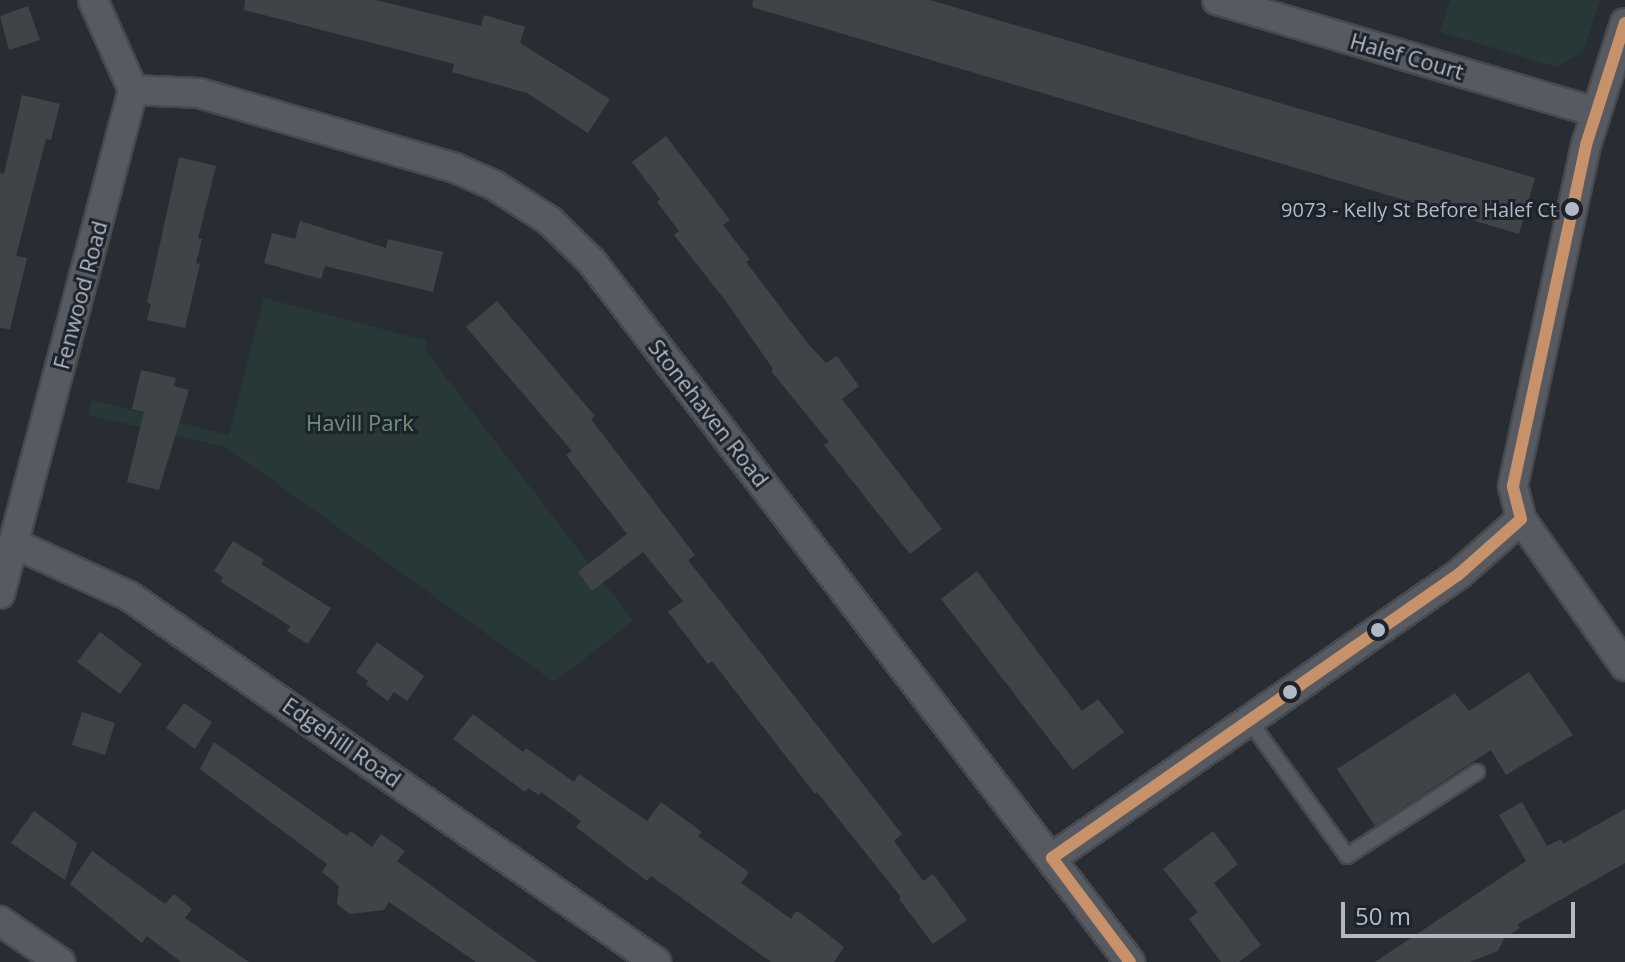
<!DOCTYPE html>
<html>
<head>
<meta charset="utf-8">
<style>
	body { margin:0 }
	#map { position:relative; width:1625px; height:962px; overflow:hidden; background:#282d33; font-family:"Open Sans",sans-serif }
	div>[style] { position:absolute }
	.green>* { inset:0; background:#283839 }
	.building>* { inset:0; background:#404449 }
	.roads { filter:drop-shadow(2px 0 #46494e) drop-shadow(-2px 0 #46494e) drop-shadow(0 2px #46494e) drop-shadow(0 -2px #46494e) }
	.service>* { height:14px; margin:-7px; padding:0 7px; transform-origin:7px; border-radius:7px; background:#575b61 }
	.minor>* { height:28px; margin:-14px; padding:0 14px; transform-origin:14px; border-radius:14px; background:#575b61 }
	.bus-1>* { height:12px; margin:-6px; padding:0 6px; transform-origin:6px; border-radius:6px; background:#c7916a }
	.dots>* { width:22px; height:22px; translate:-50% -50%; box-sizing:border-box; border:4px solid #1c232c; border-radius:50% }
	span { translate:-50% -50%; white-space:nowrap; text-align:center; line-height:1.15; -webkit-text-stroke:6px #1c232c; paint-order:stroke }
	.bus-label { font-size:20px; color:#b2b9c3 }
	.right { translate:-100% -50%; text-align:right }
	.street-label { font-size:22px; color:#b2b9c3 }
	.park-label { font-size:22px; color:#6c9274 }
	.scale { position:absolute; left:1341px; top:902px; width:234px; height:36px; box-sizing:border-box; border:4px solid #b2b9c3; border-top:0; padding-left:10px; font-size:24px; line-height:28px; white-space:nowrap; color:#b2b9c3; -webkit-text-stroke:6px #1c232c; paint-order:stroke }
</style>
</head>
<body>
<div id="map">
	<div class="green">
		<div style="clip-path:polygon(1450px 0,1600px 0,1583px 52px,1557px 67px,1440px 32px)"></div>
		<div style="clip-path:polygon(264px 298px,427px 341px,425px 350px,633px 621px,554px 682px,226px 447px,88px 415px,92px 400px,229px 435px)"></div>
	</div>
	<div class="building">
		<div style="clip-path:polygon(245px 0,376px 0,481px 26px,484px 15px,525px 27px,520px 43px,610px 99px,588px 133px,527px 93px,452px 72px,454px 64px,244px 10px)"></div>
		<div style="clip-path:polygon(753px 0,930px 0,1535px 178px,1519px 234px,752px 7px)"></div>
		<div style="clip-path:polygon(28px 6px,40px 40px,9px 50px,0 16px)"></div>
		<div style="clip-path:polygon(22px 95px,60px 104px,51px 140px,46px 139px,16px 256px,27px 258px,10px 329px,0 328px,0 173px,4px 174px)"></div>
		<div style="clip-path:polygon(666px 136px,730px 220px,723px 225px,750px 260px,746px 262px,809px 345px,826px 363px,837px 356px,859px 386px,842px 399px,942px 529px,910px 554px,824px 445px,829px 442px,771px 371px,773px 369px,728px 304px,674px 235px,679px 231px,657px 202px,660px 199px,632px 162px)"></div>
		<div style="clip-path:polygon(179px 157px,216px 166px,198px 238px,202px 239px,196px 263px,200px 264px,185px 328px,147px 320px,151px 304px,147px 303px)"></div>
		<div style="clip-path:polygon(300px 221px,386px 248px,388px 239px,443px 252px,433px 292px,325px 266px,321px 279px,264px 263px,272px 233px,295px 239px)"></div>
		<div style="clip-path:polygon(497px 301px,595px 416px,591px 419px,695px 555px,688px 560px,902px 834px,894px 841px,923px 881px,933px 874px,967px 920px,933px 944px,899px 899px,901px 897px,817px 792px,815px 794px,712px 661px,708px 664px,668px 612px,683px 601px,643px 552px,592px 591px,578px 572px,627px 534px,566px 455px,572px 451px,466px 327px)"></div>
		<div style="clip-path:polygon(141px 370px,176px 378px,174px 386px,189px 390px,159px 490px,127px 482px,144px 412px,132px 409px)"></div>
		<div style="clip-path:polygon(233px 541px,264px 560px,261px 564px,331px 608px,308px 644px,287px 631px,290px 626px,221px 582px,223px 577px,214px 571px)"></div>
		<div style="clip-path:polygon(977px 571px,1082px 711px,1098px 699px,1124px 732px,1073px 770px,941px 599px)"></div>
		<div style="clip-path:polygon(100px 632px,142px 664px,120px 694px,77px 662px)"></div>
		<div style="clip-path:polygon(377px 642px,424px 676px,407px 701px,394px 692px,388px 701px,366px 685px,368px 681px,356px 672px)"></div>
		<div style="clip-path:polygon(1529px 672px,1573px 735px,1506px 775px,1491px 750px,1375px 826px,1337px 769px,1455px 693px,1469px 711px)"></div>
		<div style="clip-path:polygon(184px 703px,212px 722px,195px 749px,166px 728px)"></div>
		<div style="clip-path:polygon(82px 712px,115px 723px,105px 755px,72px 745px)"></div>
		<div style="clip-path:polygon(473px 714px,523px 752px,526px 748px,574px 782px,579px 774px,647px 821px,661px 802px,702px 832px,698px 836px,749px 872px,741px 883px,791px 919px,796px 911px,802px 914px,844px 947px,834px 962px,771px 962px,651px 876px,647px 881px,576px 827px,581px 821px,541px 792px,539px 795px,528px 788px,525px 792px,453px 739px)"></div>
		<div style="clip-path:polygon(214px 742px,347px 836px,351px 831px,372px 847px,381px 834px,405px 851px,397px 861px,537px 962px,476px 962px,389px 902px,384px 910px,350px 914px,337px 904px,339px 886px,322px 872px,327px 864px,200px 769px)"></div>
		<div style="clip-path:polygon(1522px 802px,1547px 846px,1561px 839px,1563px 844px,1625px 809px,1625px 863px,1518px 924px,1520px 928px,1504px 939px,1498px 951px,1470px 962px,1375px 962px,1526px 861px,1499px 815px)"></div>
		<div style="clip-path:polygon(34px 811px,77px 843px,65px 880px,11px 843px)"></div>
		<div style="clip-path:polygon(1213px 831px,1238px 864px,1214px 883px,1261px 945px,1239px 962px,1221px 962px,1189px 919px,1198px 912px,1163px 869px)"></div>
		<div style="clip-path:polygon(92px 851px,165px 904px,174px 894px,192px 909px,185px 918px,249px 962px,181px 962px,147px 936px,142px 943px,70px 884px)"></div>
	</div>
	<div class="roads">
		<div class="service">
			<div style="left:1248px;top:719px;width:169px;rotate:54.1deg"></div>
			<div style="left:1347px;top:856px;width:155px;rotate:-32.9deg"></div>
		</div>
		<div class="minor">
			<div style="left:1217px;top:0;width:395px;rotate:16.5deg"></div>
			<div style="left:1625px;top:23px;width:128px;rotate:107.7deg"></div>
			<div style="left:1586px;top:145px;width:349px;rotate:102.1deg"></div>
			<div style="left:1513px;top:486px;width:34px;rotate:76deg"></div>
			<div style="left:1521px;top:519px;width:180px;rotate:54.7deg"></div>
			<div style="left:133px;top:90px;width:66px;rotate:2.6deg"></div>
			<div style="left:199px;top:93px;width:267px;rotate:16.3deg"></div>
			<div style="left:455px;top:168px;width:43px;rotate:23.6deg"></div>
			<div style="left:494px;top:185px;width:67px;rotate:32.7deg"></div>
			<div style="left:550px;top:221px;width:59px;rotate:44.3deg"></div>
			<div style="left:592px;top:262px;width:883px;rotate:52.46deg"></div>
			<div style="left:15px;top:544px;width:125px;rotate:24.5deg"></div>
			<div style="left:129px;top:596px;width:642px;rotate:34.78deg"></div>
			<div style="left:0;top:594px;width:521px;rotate:-75.22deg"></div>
			<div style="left:133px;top:90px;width:98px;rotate:-114deg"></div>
			<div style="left:1052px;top:858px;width:495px;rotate:-34.9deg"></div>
			<div style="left:1458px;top:575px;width:84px;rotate:-41.6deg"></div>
			<div style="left:0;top:921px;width:73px;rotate:34.3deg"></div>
		</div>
	</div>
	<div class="bus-1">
		<div style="left:1130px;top:962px;width:130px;rotate:-126.9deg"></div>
		<div style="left:1052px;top:858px;width:495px;rotate:-34.9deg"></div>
		<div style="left:1458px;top:575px;width:84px;rotate:-41.6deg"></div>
		<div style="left:1521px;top:519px;width:34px;rotate:-104deg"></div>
		<div style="left:1513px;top:486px;width:349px;rotate:-77.9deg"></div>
		<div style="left:1586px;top:145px;width:128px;rotate:-72.3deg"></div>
	</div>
	<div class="dots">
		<div style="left:1572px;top:209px;background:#b2b9c3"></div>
		<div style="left:1378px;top:630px;background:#b2b9c3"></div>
		<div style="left:1290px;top:692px;background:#b2b9c3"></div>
	</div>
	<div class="bus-label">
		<span class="right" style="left:1557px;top:209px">9073 - Kelly St Before Halef Ct</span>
	</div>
	<div class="street-label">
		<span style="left:1407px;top:56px;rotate:16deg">Halef Court</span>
		<span style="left:80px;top:295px;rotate:-75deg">Fenwood Road</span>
		<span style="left:709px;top:413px;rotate:52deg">Stonehaven Road</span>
		<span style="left:342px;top:742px;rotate:35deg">Edgehill Road</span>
	</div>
	<div class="park-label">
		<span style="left:360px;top:423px">Havill Park</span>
	</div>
	<div class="scale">50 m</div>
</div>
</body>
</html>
